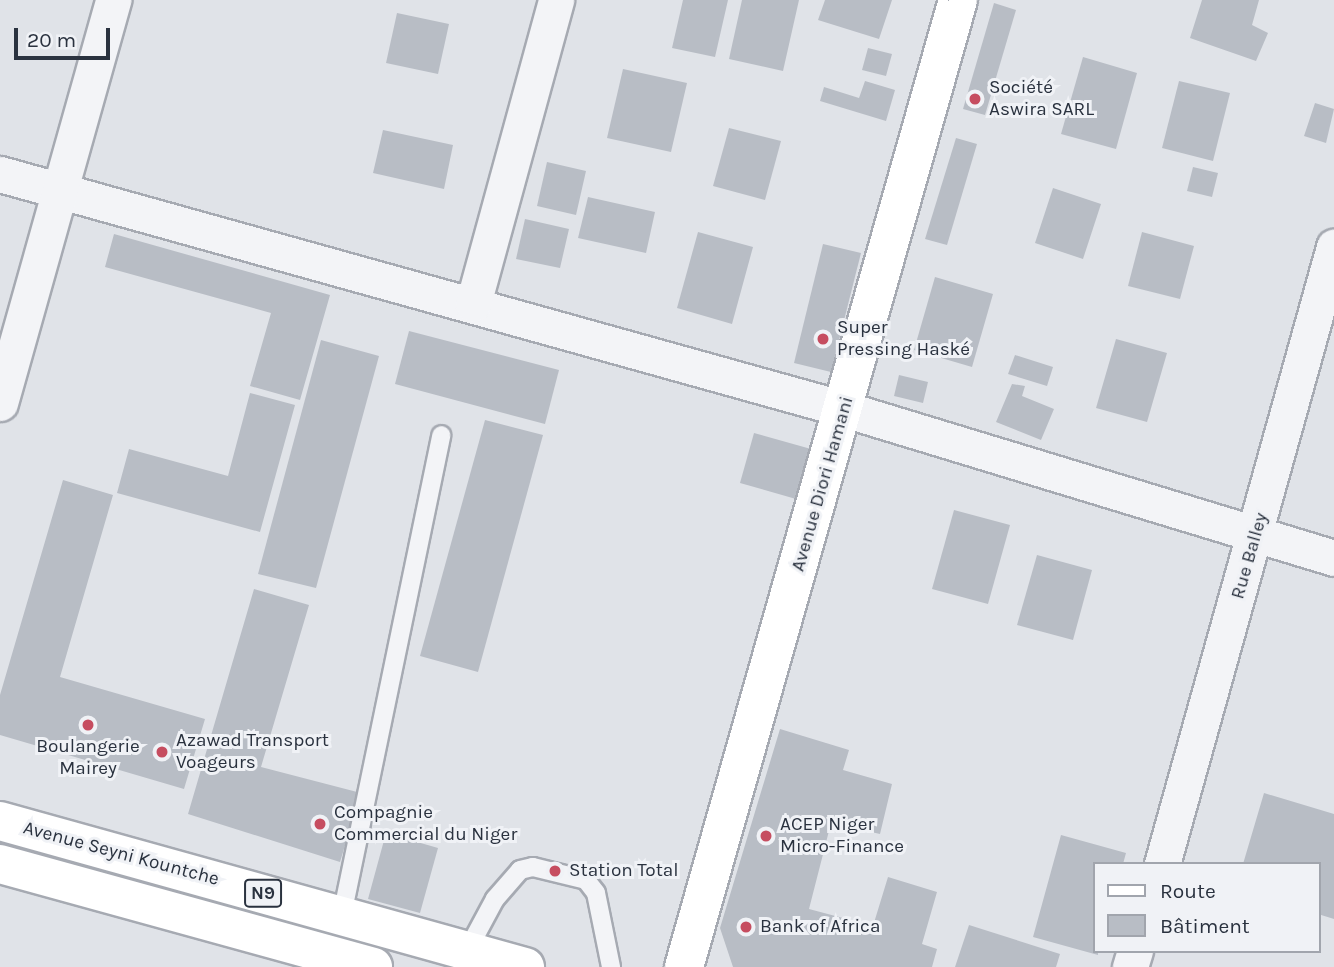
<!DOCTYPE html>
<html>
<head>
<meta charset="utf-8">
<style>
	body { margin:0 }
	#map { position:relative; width:1334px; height:967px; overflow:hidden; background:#e0e3e8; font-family:Karla,sans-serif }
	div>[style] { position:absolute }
	.building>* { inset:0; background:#b8bdc5 }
	.roads { filter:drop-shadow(2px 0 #a6aab2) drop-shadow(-2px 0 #a6aab2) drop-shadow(0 2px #a6aab2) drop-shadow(0 -2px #a6aab2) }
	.lane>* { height:18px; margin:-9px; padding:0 9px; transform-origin:9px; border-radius:9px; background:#f3f4f7 }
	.street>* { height:35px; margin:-17.5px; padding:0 17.5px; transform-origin:17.5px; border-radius:17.5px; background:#f3f4f7 }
	.secondary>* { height:38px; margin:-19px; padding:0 19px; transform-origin:19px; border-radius:19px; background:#fff }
	.highway>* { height:38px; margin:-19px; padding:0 19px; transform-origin:19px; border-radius:19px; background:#fff }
	.dots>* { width:19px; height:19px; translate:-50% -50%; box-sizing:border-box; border:4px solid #f0f2f6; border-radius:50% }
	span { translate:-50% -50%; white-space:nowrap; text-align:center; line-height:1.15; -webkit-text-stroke:6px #f0f2f6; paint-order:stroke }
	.shield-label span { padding:2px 5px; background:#f0f2f6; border:2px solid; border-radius:5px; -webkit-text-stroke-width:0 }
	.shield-label { font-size:18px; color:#2a323f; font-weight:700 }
	.poi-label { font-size:19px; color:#2a323f }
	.left { translate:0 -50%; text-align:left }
	.street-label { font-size:19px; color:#2a323f }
	.legend { position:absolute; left:1093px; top:862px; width:228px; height:91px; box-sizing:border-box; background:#f0f2f6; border:2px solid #a1a5ad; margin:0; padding:9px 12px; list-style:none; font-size:21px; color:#2a323f }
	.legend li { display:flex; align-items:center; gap:14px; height:35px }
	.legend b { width:35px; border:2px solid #a1a5ad }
	.scale { position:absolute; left:14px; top:28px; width:96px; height:32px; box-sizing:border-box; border:4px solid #2a323f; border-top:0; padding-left:9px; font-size:21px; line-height:24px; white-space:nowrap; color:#2a323f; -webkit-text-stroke:5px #f0f2f6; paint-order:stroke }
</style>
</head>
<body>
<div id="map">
	<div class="building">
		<div style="clip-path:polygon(683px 0,728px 0,715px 57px,672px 48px)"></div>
		<div style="clip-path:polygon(742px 0,799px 0,783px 71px,729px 59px)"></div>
		<div style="clip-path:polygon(825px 0,892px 0,879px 39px,818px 20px)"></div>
		<div style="clip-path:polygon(1202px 0,1259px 0,1252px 25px,1268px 33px,1256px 61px,1190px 38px)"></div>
		<div style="clip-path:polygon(994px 3px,1016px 10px,985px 115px,963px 109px)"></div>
		<div style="clip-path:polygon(397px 13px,449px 24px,438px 74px,386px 63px)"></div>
		<div style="clip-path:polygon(868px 48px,892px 54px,886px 76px,862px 70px)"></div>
		<div style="clip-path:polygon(1083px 57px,1137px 73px,1116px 149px,1061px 134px)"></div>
		<div style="clip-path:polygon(623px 69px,687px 83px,671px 152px,607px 138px)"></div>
		<div style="clip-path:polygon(865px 81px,895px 90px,886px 121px,820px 101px,824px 87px,859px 98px)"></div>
		<div style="clip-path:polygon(1179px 81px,1230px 93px,1213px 161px,1162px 148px)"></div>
		<div style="clip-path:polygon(1315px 103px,1334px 109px,1326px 143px,1304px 136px)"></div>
		<div style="clip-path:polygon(729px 128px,781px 141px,765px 200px,713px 186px)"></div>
		<div style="clip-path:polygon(383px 130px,453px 145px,444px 189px,373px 173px)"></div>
		<div style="clip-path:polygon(956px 138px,977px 144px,947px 245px,925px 239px)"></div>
		<div style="clip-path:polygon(547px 162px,586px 171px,576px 215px,537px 206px)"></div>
		<div style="clip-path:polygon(1193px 167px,1218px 173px,1212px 197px,1187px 191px)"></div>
		<div style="clip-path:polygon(1053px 188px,1101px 204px,1083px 259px,1035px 243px)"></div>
		<div style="clip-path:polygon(588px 197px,655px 212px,646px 253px,578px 238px)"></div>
		<div style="clip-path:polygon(525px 219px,569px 229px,560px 268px,516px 259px)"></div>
		<div style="clip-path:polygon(698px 232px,753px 247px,732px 324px,677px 308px)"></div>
		<div style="clip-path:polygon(1142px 232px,1194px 246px,1180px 299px,1128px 286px)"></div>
		<div style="clip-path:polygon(114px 234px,330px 295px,300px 400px,250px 386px,271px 313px,105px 267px)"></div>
		<div style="clip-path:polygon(823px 244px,861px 253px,831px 372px,794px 363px)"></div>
		<div style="clip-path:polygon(935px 277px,993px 294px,972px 367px,914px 350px)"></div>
		<div style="clip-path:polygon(409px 331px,559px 370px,545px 424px,395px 384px)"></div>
		<div style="clip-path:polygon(1116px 339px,1167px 353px,1147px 422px,1096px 408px)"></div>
		<div style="clip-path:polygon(321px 340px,379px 356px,316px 588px,258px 574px)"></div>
		<div style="clip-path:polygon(1015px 355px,1053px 367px,1047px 386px,1008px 374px)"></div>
		<div style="clip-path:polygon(899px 375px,928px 382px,923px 403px,894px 396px)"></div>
		<div style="clip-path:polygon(1012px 384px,1025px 386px,1022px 396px,1054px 409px,1041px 440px,996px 422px)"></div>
		<div style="clip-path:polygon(250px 393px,295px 405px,260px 532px,117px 493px,129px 449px,228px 476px)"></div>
		<div style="clip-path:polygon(485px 420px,543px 435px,478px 672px,420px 656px)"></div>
		<div style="clip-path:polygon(754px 433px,811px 449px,796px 499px,740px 483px)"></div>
		<div style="clip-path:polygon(63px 480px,113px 495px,60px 677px,205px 719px,184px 789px,0 735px,0 695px)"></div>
		<div style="clip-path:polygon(954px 510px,1010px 525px,988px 604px,932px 589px)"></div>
		<div style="clip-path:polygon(1037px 555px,1092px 570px,1073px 640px,1017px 625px)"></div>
		<div style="clip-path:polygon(254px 589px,309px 605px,261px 767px,361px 793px,340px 862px,188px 814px)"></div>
		<div style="clip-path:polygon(780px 729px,849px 750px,843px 770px,892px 784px,880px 834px,831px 823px,809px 909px,873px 926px,888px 877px,937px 892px,922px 944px,937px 949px,932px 967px,733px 967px,720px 928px)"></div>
		<div style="clip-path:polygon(1264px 793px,1334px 814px,1334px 919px,1318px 914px,1318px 864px,1243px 864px)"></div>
		<div style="clip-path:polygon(386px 833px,438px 848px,420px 913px,368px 899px)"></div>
		<div style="clip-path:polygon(1061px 835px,1126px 853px,1123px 864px,1094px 864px,1098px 955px,1033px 937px)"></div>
		<div style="clip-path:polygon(969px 925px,1060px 954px,1056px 967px,955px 967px)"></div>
	</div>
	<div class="roads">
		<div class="lane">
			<div style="left:342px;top:915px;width:490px;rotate:-78.3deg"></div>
			<div style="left:467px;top:951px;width:59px;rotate:-61.7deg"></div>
			<div style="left:495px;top:899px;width:38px;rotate:-49deg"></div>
			<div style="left:520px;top:870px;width:13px;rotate:-13deg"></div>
			<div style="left:533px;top:867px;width:55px;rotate:13.8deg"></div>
			<div style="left:586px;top:880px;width:16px;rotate:52deg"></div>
			<div style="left:596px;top:893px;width:76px;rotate:78.5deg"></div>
		</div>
		<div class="street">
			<div style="left:0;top:174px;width:876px;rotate:15.56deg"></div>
			<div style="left:844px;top:409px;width:512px;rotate:16.91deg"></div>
			<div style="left:473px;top:304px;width:315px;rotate:-74.7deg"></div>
			<div style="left:0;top:403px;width:419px;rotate:-74.3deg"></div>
			<div style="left:1162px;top:864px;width:641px;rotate:-74.42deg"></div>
			<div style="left:1130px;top:967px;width:17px;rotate:-73deg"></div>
		</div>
		<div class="secondary">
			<div style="left:684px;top:967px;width:1005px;rotate:-74.18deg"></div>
		</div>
		<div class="highway">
			<div style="left:0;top:821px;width:545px;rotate:15.54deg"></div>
			<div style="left:0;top:864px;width:387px;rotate:15.4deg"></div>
		</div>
	</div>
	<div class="dots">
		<div style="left:975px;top:99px;background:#c64d60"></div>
		<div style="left:823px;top:339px;background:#c64d60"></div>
		<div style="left:88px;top:725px;background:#c64d60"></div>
		<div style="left:162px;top:752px;background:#c64d60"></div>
		<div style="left:320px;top:824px;background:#c64d60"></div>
		<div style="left:766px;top:836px;background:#c64d60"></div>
		<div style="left:555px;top:871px;background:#c64d60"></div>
		<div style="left:746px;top:927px;background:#c64d60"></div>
	</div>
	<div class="shield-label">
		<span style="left:263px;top:893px">N9</span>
	</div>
	<div class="poi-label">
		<span class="left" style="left:989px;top:99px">Société<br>Aswira SARL</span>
		<span class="left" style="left:837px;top:339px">Super<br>Pressing Haské</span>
		<span class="left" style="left:176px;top:752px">Azawad Transport<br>Voageurs</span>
		<span style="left:88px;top:758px">Boulangerie<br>Mairey</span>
		<span class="left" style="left:334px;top:824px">Compagnie<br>Commercial du Niger</span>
		<span class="left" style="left:780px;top:836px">ACEP Niger<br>Micro-Finance</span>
		<span class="left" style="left:569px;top:871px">Station Total</span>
		<span class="left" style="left:760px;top:927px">Bank of Africa</span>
	</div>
	<div class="street-label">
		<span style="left:823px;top:484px;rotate:-74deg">Avenue Diori Hamani</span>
		<span style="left:1250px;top:556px;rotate:-74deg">Rue Balley</span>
		<span style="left:121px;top:854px;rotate:15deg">Avenue Seyni Kountche</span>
	</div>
	<ul class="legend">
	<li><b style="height:9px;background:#fff"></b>Route</li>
	<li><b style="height:19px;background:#b8bdc5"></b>Bâtiment</li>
	</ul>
	<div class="scale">20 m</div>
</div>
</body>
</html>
